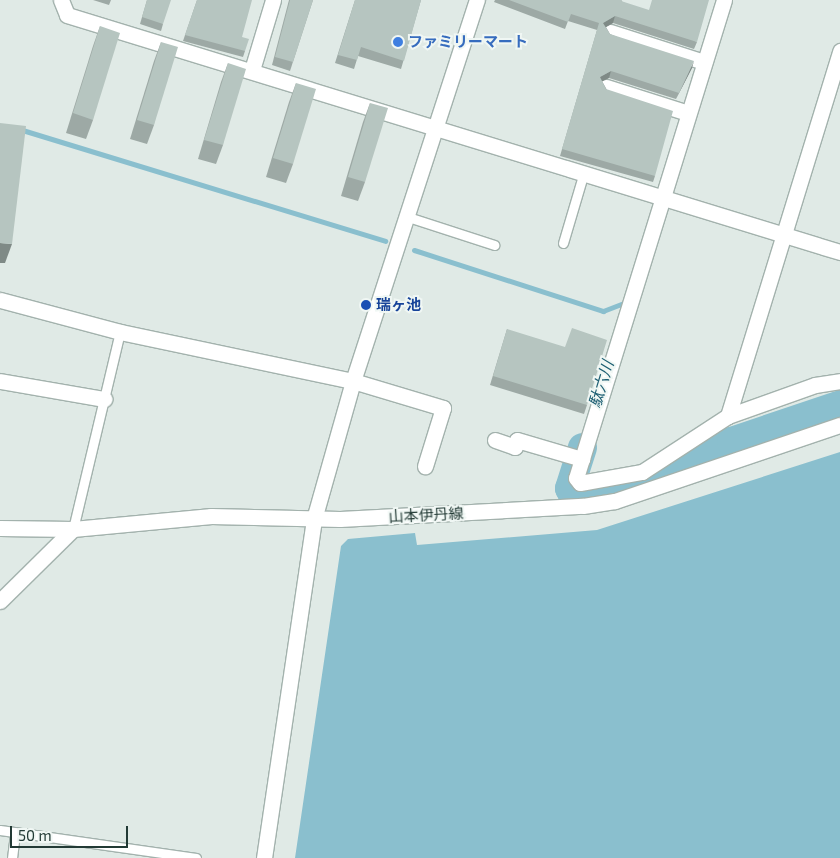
<!DOCTYPE html>
<html>
<head>
<meta charset="utf-8">
<style>
	body { margin:0 }
	#map { position:relative; width:840px; height:858px; overflow:hidden; background:#e0eae6; font-family:"Exo 2","Noto Sans JP",sans-serif }
	div>[style] { position:absolute }
	.water>* { inset:0; background:#8abfce }
	.stream>* { height:5px; margin:-2.5px; padding:0 2.5px; transform-origin:2.5px; border-radius:2.5px; background:#8abfce }
	.river>* { height:29px; margin:-14.5px; padding:0 14.5px; transform-origin:14.5px; border-radius:14.5px; background:#8abfce }
	.roads { filter:drop-shadow(1px 0 #a3b2ad) drop-shadow(-1px 0 #a3b2ad) drop-shadow(0 1px #a3b2ad) drop-shadow(0 -1px #a3b2ad) }
	.lane>* { height:9px; margin:-4.5px; padding:0 4.5px; transform-origin:4.5px; border-radius:4.5px; background:#fff }
	.street>* { height:15px; margin:-7.5px; padding:0 7.5px; transform-origin:7.5px; border-radius:7.5px; background:#fff }
	.secondary>* { height:15px; margin:-7.5px; padding:0 7.5px; transform-origin:7.5px; border-radius:7.5px; background:#fff }
	.wall>* { inset:0; background:#9da9a5 }
	.shaded-wall>* { inset:0; background:#7f8a86 }
	.building>* { inset:0; background:#b6c5c0 }
	.dots>* { width:14px; height:14px; translate:-50% -50%; box-sizing:border-box; border:2px solid #f0f7f4; border-radius:50% }
	span { translate:-50% -50%; white-space:nowrap; text-align:center; line-height:1.15; -webkit-text-stroke:4px #f0f7f4; paint-order:stroke }
	.shop-label { font-size:15px; color:#366cbe; font-weight:700 }
	.left { translate:0 -50%; text-align:left }
	.transit-label { font-size:15px; color:#164399; font-weight:700 }
	.street-label { font-size:15px; color:#223a35 }
	.water-label { font-size:16px; color:#1e5f73; font-style:italic }
	.scale { position:absolute; left:10px; top:826px; width:118px; height:22px; box-sizing:border-box; border:2px solid #223a35; border-top:0; padding-left:6px; font-size:15px; line-height:18px; white-space:nowrap; color:#223a35; -webkit-text-stroke:4px #f0f7f4; paint-order:stroke }
</style>
</head>
<body>
<div id="map">
	<div class="water">
		<div style="clip-path:polygon(840px 452px,840px 858px,295px 858px,341px 546px,348px 539px,415px 533px,417px 545px,597px 530px)"></div>
	</div>
	<div class="stream">
		<div style="left:19px;top:129px;width:383px;rotate:17deg"></div>
		<div style="left:414px;top:250px;width:199px;rotate:17.9deg"></div>
		<div style="left:603px;top:311px;width:25px;rotate:-21deg"></div>
	</div>
	<div class="river">
		<div style="left:582px;top:447px;width:43px;rotate:107.6deg"></div>
		<div style="left:569px;top:488px;width:7px;rotate:63deg"></div>
		<div style="left:572px;top:494px;width:98px;rotate:-11.2deg"></div>
		<div style="left:668px;top:475px;width:72px;rotate:-28.4deg"></div>
		<div style="left:731px;top:441px;width:115px;rotate:-18.7deg"></div>
	</div>
	<div class="roads">
		<div class="lane">
			<div style="left:405px;top:216px;width:94px;rotate:18deg"></div>
			<div style="left:563px;top:243px;width:74px;rotate:-73.5deg"></div>
			<div style="left:73px;top:529px;width:203px;rotate:-76.6deg"></div>
			<div style="left:0;top:830px;width:198px;rotate:8.1deg"></div>
			<div style="left:12px;top:858px;width:26px;rotate:-83deg"></div>
		</div>
		<div class="street">
			<div style="left:61px;top:0;width:16px;rotate:68deg"></div>
			<div style="left:67px;top:15px;width:809px;rotate:17.05deg"></div>
			<div style="left:724px;top:0;width:500px;rotate:107.2deg"></div>
			<div style="left:576px;top:478px;width:6px;rotate:51deg"></div>
			<div style="left:580px;top:483px;width:63px;rotate:-10.1deg"></div>
			<div style="left:642px;top:472px;width:103px;rotate:-33.1deg"></div>
			<div style="left:728px;top:416px;width:92px;rotate:-19.6deg"></div>
			<div style="left:815px;top:385px;width:25px;rotate:-9deg"></div>
			<div style="left:610px;top:32px;width:99px;rotate:17.7deg"></div>
			<div style="left:252px;top:70px;width:73px;rotate:-73.3deg"></div>
			<div style="left:606px;top:87px;width:86px;rotate:17.6deg"></div>
			<div style="left:0;top:300px;width:124px;rotate:14.9deg"></div>
			<div style="left:120px;top:332px;width:238px;rotate:11.9deg"></div>
			<div style="left:353px;top:381px;width:94px;rotate:16.7deg"></div>
			<div style="left:443px;top:408px;width:61px;rotate:107.2deg"></div>
			<div style="left:0;top:381px;width:106px;rotate:9.8deg"></div>
			<div style="left:728px;top:416px;width:382px;rotate:-72.9deg"></div>
			<div style="left:495px;top:440px;width:21px;rotate:19deg"></div>
			<div style="left:515px;top:447px;width:7px;rotate:-74deg"></div>
			<div style="left:517px;top:440px;width:68px;rotate:16.3deg"></div>
		</div>
		<div class="secondary">
			<div style="left:0;top:528px;width:73px;rotate:0.8deg"></div>
			<div style="left:73px;top:529px;width:139px;rotate:-5.4deg"></div>
			<div style="left:211px;top:516px;width:129px;rotate:1.3deg"></div>
			<div style="left:340px;top:519px;width:243px;rotate:-3.1deg"></div>
			<div style="left:583px;top:506px;width:32px;rotate:-9deg"></div>
			<div style="left:615px;top:501px;width:237px;rotate:-18.7deg"></div>
			<div style="left:0;top:601px;width:103px;rotate:-44.6deg"></div>
			<div style="left:264px;top:858px;width:343px;rotate:-81.6deg"></div>
			<div style="left:314px;top:519px;width:143px;rotate:-74.2deg"></div>
			<div style="left:353px;top:381px;width:401px;rotate:-72deg"></div>
		</div>
	</div>
	<div class="wall">
		<div style="clip-path:polygon(93px 0,111px 0,109px 5px)"></div>
		<div style="clip-path:polygon(147px 0,163px 24px,161px 31px,140px 24px)"></div>
		<div style="clip-path:polygon(197px 0,242px 37px,245px 51px,243px 57px,183px 41px)"></div>
		<div style="clip-path:polygon(289px 0,313px 0,290px 71px,272px 65px)"></div>
		<div style="clip-path:polygon(355px 0,421px 0,401px 69px,358px 56px,354px 69px,335px 63px)"></div>
		<div style="clip-path:polygon(495px 0,622px 0,621px 1px,697px 42px,694px 49px,613px 23px,606px 27px,610px 34px,692px 68px,676px 99px,609px 78px,602px 81px,655px 176px,653px 182px,560px 156px,597px 30px,568px 21px,565px 29px,494px 2px)"></div>
		<div style="clip-path:polygon(100px 26px,93px 120px,86px 139px,66px 133px,93px 46px)"></div>
		<div style="clip-path:polygon(161px 42px,154px 125px,147px 144px,130px 139px,154px 61px)"></div>
		<div style="clip-path:polygon(228px 63px,223px 145px,216px 164px,198px 159px,221px 82px)"></div>
		<div style="clip-path:polygon(296px 83px,293px 164px,286px 183px,266px 177px,289px 102px)"></div>
		<div style="clip-path:polygon(370px 103px,365px 182px,358px 201px,341px 196px,363px 122px)"></div>
		<div style="clip-path:polygon(507px 329px,587px 405px,584px 414px,490px 385px)"></div>
	</div>
	<div class="shaded-wall">
		<div style="clip-path:polygon(615px 16px,613px 23px,601px 30px,603px 23px)"></div>
		<div style="clip-path:polygon(694px 61px,692px 68px,676px 99px,679px 93px)"></div>
		<div style="clip-path:polygon(611px 71px,609px 78px,597px 84px,600px 77px)"></div>
		<div style="clip-path:polygon(0 243px,12px 244px,5px 263px,0 263px)"></div>
	</div>
	<div class="building">
		<div style="clip-path:polygon(147px 0,171px 0,163px 24px,142px 17px)"></div>
		<div style="clip-path:polygon(197px 0,252px 0,242px 37px,249px 39px,245px 51px,185px 35px)"></div>
		<div style="clip-path:polygon(290px 0,313px 0,293px 62px,275px 57px)"></div>
		<div style="clip-path:polygon(355px 0,421px 0,404px 61px,361px 47px,357px 60px,338px 55px)"></div>
		<div style="clip-path:polygon(509px 0,622px 0,621px 1px,649px 10px,652px 0,709px 0,697px 42px,615px 16px,603px 23px,610px 34px,694px 61px,679px 93px,611px 71px,600px 77px,606px 89px,673px 111px,655px 176px,562px 149px,599px 23px,571px 14px,568px 22px)"></div>
		<div style="clip-path:polygon(100px 26px,120px 33px,93px 120px,73px 113px)"></div>
		<div style="clip-path:polygon(161px 42px,178px 47px,154px 125px,137px 120px)"></div>
		<div style="clip-path:polygon(228px 63px,246px 69px,223px 145px,204px 140px)"></div>
		<div style="clip-path:polygon(296px 83px,316px 89px,293px 164px,273px 158px)"></div>
		<div style="clip-path:polygon(370px 103px,388px 108px,365px 182px,348px 177px)"></div>
		<div style="clip-path:polygon(0 123px,26px 126px,12px 244px,0 243px)"></div>
		<div style="clip-path:polygon(572px 328px,607px 340px,587px 405px,493px 376px,507px 329px,565px 347px)"></div>
	</div>
	<div class="dots">
		<div style="left:398px;top:42px;background:#3f7fe0"></div>
		<div style="left:366px;top:305px;background:#1a4fb4"></div>
	</div>
	<div class="shop-label">
		<span class="left" style="left:408px;top:42px">ファミリーマート</span>
	</div>
	<div class="transit-label">
		<span class="left" style="left:376px;top:305px">瑞ヶ池</span>
	</div>
	<div class="street-label">
		<span style="left:426px;top:515px;rotate:-3deg">山本伊丹線</span>
	</div>
	<div class="water-label">
		<span style="left:601px;top:384px;rotate:-73deg">駄六川</span>
	</div>
	<div class="scale">50 m</div>
</div>
</body>
</html>
